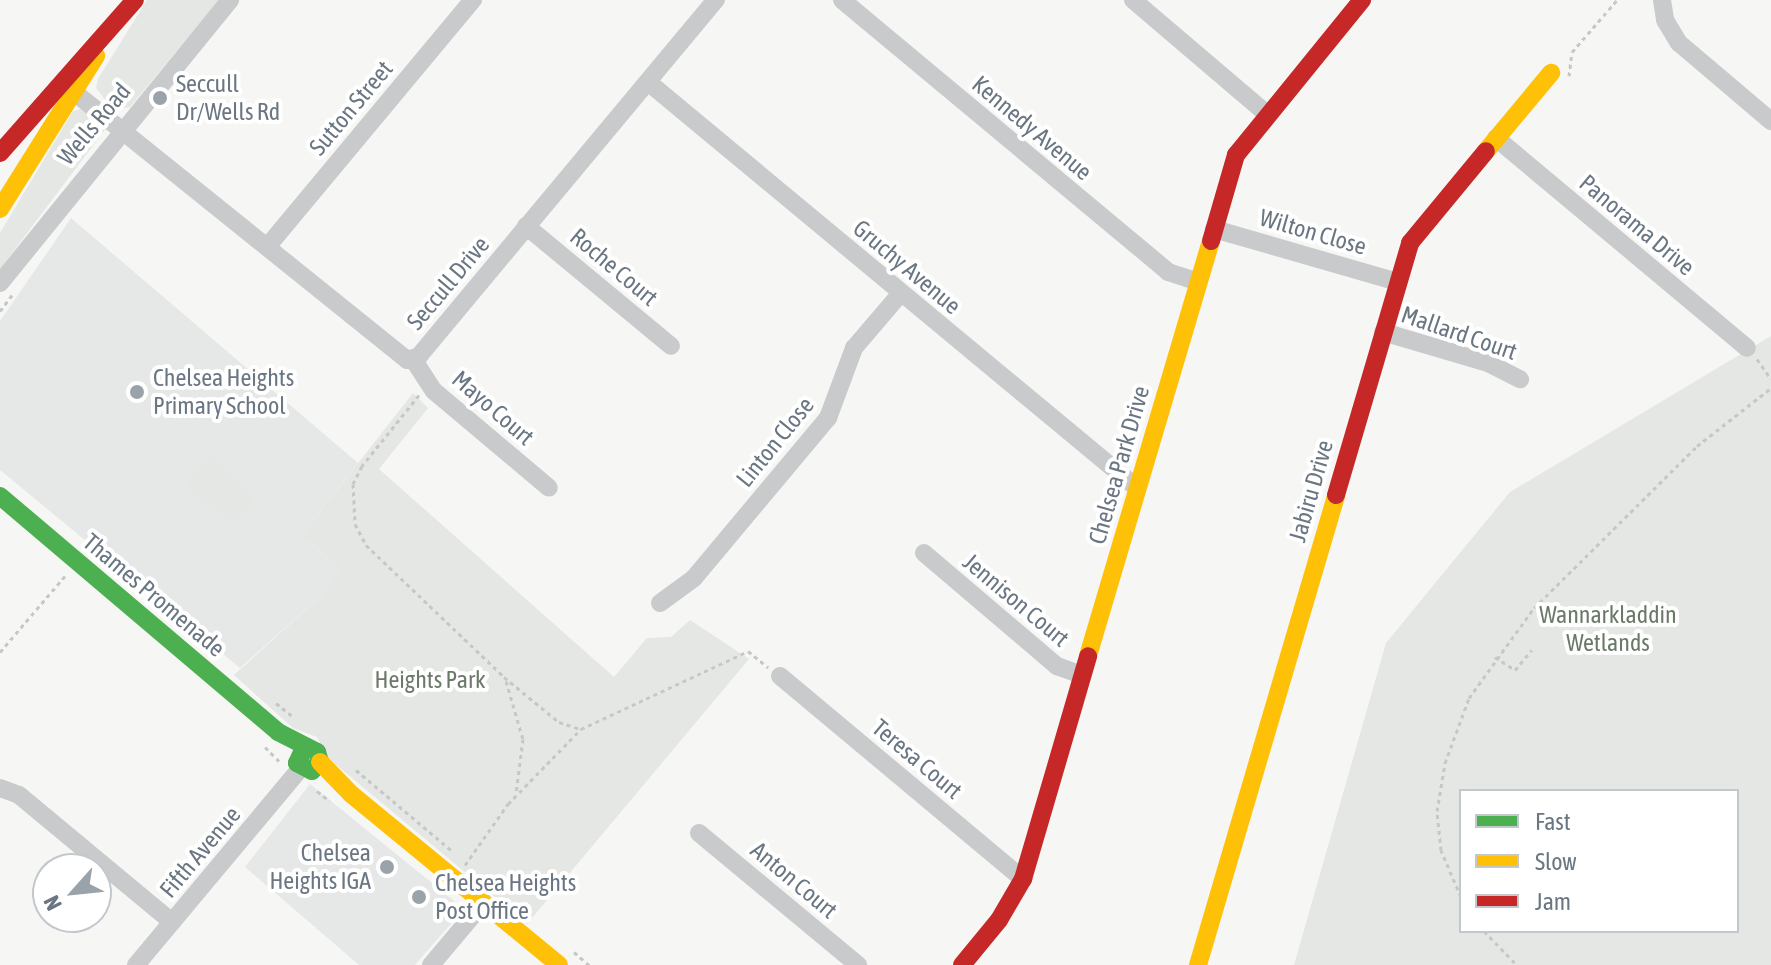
<!DOCTYPE html>
<html>
<head>
<meta charset="utf-8">
<style>
	body { margin:0 }
	#map { position:relative; width:1771px; height:965px; overflow:hidden; background:#f6f6f5; font-family:"Asap Condensed",sans-serif }
	div>[style] { position:absolute }
	.built>* { inset:0; background:#e6e8e8 }
	.green>* { inset:0; background:#e4e7e3 }
	.path>* { height:3px; margin-top:-1.5px; transform-origin:0; background:repeating-linear-gradient(90deg,#c6c7c8 0 4px,transparent 0 8px) }
	.street>* { height:18px; margin:-9px; padding:0 9px; transform-origin:9px; border-radius:9px; background:#c9cacb }
	.fast>* { height:18px; margin:-9px; padding:0 9px; transform-origin:9px; border-radius:9px; background:#4caf50 }
	.slow>* { height:18px; margin:-9px; padding:0 9px; transform-origin:9px; border-radius:9px; background:#ffc107 }
	.jam>* { height:18px; margin:-9px; padding:0 9px; transform-origin:9px; border-radius:9px; background:#c62828 }
	.dots>* { width:22px; height:22px; translate:-50% -50%; box-sizing:border-box; border:4px solid #fff; border-radius:50% }
	span { translate:-50% -50%; white-space:nowrap; text-align:center; line-height:1.15; -webkit-text-stroke:8px #fff; paint-order:stroke }
	.poi-label { font-size:24px; color:#6a7682 }
	.left { translate:0 -50%; text-align:left }
	.right { translate:-100% -50%; text-align:right }
	.street-label { font-size:24px; color:#6a7682 }
	.park-label { font-size:24px; color:#6b7a68 }
	.legend { position:absolute; left:1459px; top:789px; width:280px; height:144px; box-sizing:border-box; background:#fff; border:2px solid #c3c8cd; margin:0; padding:10px 14px; list-style:none; font-size:24px; color:#6a7682 }
	.legend li { display:flex; align-items:center; gap:16px; height:40px }
	.legend b { width:40px; border:2px solid #c3c8cd }
	.north { position:absolute; left:32px; top:853px; width:80px; height:80px; box-sizing:border-box; background:#fff; border:2px solid #c3c8cd; border-radius:50%; rotate:243deg; font-size:22px; font-weight:700; line-height:32px; text-align:center; color:#6a7682 }
	.north::after { content:''; display:block; margin:auto; width:28px; height:36px; background:#9ba3aa; clip-path:polygon(50% 0,100% 100%,50% 72%,0 100%) }
</style>
</head>
<body>
<div id="map">
	<div class="built">
		<div style="clip-path:polygon(71px 218px,358px 463px,302px 535px,339px 569px,322px 595px,240px 668px,0 470px,0 321px)"></div>
		<div style="clip-path:polygon(310px 784px,464px 909px,415px 965px,359px 965px,245px 867px)"></div>
	</div>
	<div class="green">
		<div style="clip-path:polygon(147px 0,219px 0,130px 107px,113px 110px,96px 88px,98px 79px)"></div>
		<div style="clip-path:polygon(85px 108px,107px 127px,0 269px,0 233px,73px 111px)"></div>
		<div style="clip-path:polygon(evenodd,1771px 336px,1771px 965px,1294px 965px,1386px 643px,1510px 492px,1771px 336px,1461px 791px,1737px 791px,1737px 931px,1461px 931px,1461px 791px)"></div>
		<div style="clip-path:polygon(413px 393px,428px 408px,379px 469px,614px 677px,647px 638px,671px 637px,690px 620px,749px 659px,527px 924px,328px 758px,317px 737px,293px 728px,234px 675px,322px 595px,339px 569px,302px 535px)"></div>
		<div style="clip-path:polygon(208px 459px,255px 498px,234px 523px,187px 484px)"></div>
	</div>
	<div class="path">
		<div style="left:1569px;top:76px;width:24px;rotate:-83deg"></div>
		<div style="left:1572px;top:52px;width:69px;rotate:-49.1deg"></div>
		<div style="left:0;top:311px;width:20px;rotate:-53deg"></div>
		<div style="left:1757px;top:359px;width:24px;rotate:55deg"></div>
		<div style="left:419px;top:395px;width:91px;rotate:128.8deg"></div>
		<div style="left:362px;top:466px;width:20px;rotate:117deg"></div>
		<div style="left:353px;top:484px;width:40px;rotate:87.1deg"></div>
		<div style="left:355px;top:524px;width:24px;rotate:62deg"></div>
		<div style="left:366px;top:545px;width:191px;rotate:43.7deg"></div>
		<div style="left:504px;top:677px;width:71px;rotate:39.3deg"></div>
		<div style="left:559px;top:722px;width:23px;rotate:18deg"></div>
		<div style="left:0;top:652px;width:100px;rotate:-49.5deg"></div>
		<div style="left:1495px;top:657px;width:24px;rotate:33deg"></div>
		<div style="left:1515px;top:670px;width:26px;rotate:-50deg"></div>
		<div style="left:506px;top:681px;width:60px;rotate:73.7deg"></div>
		<div style="left:523px;top:739px;width:55px;rotate:97.3deg"></div>
		<div style="left:276px;top:703px;width:21px;rotate:39deg"></div>
		<div style="left:265px;top:747px;width:20px;rotate:45deg"></div>
		<div style="left:356px;top:770px;width:124px;rotate:40.1deg"></div>
		<div style="left:317px;top:791px;width:16px;rotate:38deg"></div>
		<div style="left:465px;top:865px;width:75px;rotate:-54.8deg"></div>
		<div style="left:508px;top:804px;width:105px;rotate:-45.8deg"></div>
		<div style="left:581px;top:729px;width:184px;rotate:-25deg"></div>
		<div style="left:748px;top:651px;width:26px;rotate:39deg"></div>
		<div style="left:1461px;top:897px;width:51px;rotate:-113.1deg"></div>
		<div style="left:1441px;top:850px;width:39px;rotate:-96deg"></div>
		<div style="left:1437px;top:811px;width:49px;rotate:-80.5deg"></div>
		<div style="left:1445px;top:763px;width:69px;rotate:-69.7deg"></div>
		<div style="left:1469px;top:698px;width:111px;rotate:-54.2deg"></div>
		<div style="left:1534px;top:608px;width:230px;rotate:-44.8deg"></div>
		<div style="left:1697px;top:446px;width:94px;rotate:-38.1deg"></div>
		<div style="left:1484px;top:931px;width:47px;rotate:45.9deg"></div>
		<div style="left:574px;top:952px;width:20px;rotate:41deg"></div>
	</div>
	<div class="street">
		<div style="left:842px;top:0;width:425px;rotate:39.8deg"></div>
		<div style="left:1168px;top:272px;width:32px;rotate:18deg"></div>
		<div style="left:1133px;top:0;width:176px;rotate:40.4deg"></div>
		<div style="left:1662px;top:0;width:20px;rotate:81deg"></div>
		<div style="left:1665px;top:20px;width:27px;rotate:59deg"></div>
		<div style="left:1679px;top:43px;width:121px;rotate:40.3deg"></div>
		<div style="left:648px;top:82px;width:636px;rotate:39.7deg"></div>
		<div style="left:64px;top:84px;width:440px;rotate:38.8deg"></div>
		<div style="left:407px;top:360px;width:13px;rotate:-18deg"></div>
		<div style="left:419px;top:356px;width:464px;rotate:-50.2deg"></div>
		<div style="left:1496px;top:138px;width:327px;rotate:39.9deg"></div>
		<div style="left:526px;top:226px;width:188px;rotate:39.6deg"></div>
		<div style="left:1214px;top:229px;width:191px;rotate:16.1deg"></div>
		<div style="left:267px;top:247px;width:322px;rotate:-50.2deg"></div>
		<div style="left:0;top:283px;width:365px;rotate:-50.9deg"></div>
		<div style="left:1383px;top:332px;width:109px;rotate:16.4deg"></div>
		<div style="left:1488px;top:363px;width:36px;rotate:27deg"></div>
		<div style="left:413px;top:359px;width:38px;rotate:57deg"></div>
		<div style="left:434px;top:391px;width:150px;rotate:40.1deg"></div>
		<div style="left:924px;top:553px;width:175px;rotate:40.4deg"></div>
		<div style="left:1057px;top:666px;width:27px;rotate:20deg"></div>
		<div style="left:660px;top:603px;width:42px;rotate:-36.3deg"></div>
		<div style="left:694px;top:578px;width:209px;rotate:-50.1deg"></div>
		<div style="left:828px;top:418px;width:75px;rotate:-69.6deg"></div>
		<div style="left:854px;top:348px;width:72px;rotate:-49.5deg"></div>
		<div style="left:780px;top:676px;width:317px;rotate:39.9deg"></div>
		<div style="left:0;top:788px;width:20px;rotate:20deg"></div>
		<div style="left:19px;top:795px;width:199px;rotate:39.7deg"></div>
		<div style="left:699px;top:833px;width:207px;rotate:39.7deg"></div>
		<div style="left:136px;top:965px;width:256px;rotate:-50.1deg"></div>
		<div style="left:431px;top:965px;width:82px;rotate:-49.9deg"></div>
	</div>
	<div class="fast">
		<div style="left:0;top:496px;width:365px;rotate:40.3deg"></div>
		<div style="left:278px;top:732px;width:44px;rotate:27.1deg"></div>
		<div style="left:317px;top:752px;width:10px;rotate:73deg"></div>
		<div style="left:320px;top:762px;width:12px;rotate:132deg"></div>
		<div style="left:312px;top:771px;width:17px;rotate:-152deg"></div>
		<div style="left:297px;top:763px;width:17px;rotate:-65deg"></div>
	</div>
	<div class="slow">
		<div style="left:1486px;top:151px;width:102px;rotate:-50.2deg"></div>
		<div style="left:0;top:209px;width:181px;rotate:-57.9deg"></div>
		<div style="left:1088px;top:656px;width:433px;rotate:-73.5deg"></div>
		<div style="left:320px;top:762px;width:45px;rotate:45.9deg"></div>
		<div style="left:351px;top:794px;width:269px;rotate:39.4deg"></div>
		<div style="left:1198px;top:965px;width:490px;rotate:-73.6deg"></div>
	</div>
	<div class="jam">
		<div style="left:0;top:153px;width:204px;rotate:-48.6deg"></div>
		<div style="left:1211px;top:241px;width:90px;rotate:-73.8deg"></div>
		<div style="left:1236px;top:155px;width:200px;rotate:-50.9deg"></div>
		<div style="left:1336px;top:495px;width:263px;rotate:-73.6deg"></div>
		<div style="left:1410px;top:243px;width:119px;rotate:-50.4deg"></div>
		<div style="left:962px;top:965px;width:58px;rotate:-50.6deg"></div>
		<div style="left:999px;top:920px;width:48px;rotate:-59.7deg"></div>
		<div style="left:1023px;top:879px;width:232px;rotate:-73.7deg"></div>
	</div>
	<div class="dots">
		<div style="left:160px;top:98px;background:#9ba3aa"></div>
		<div style="left:137px;top:392px;background:#9ba3aa"></div>
		<div style="left:387px;top:867px;background:#9ba3aa"></div>
		<div style="left:419px;top:897px;background:#9ba3aa"></div>
	</div>
	<div class="poi-label">
		<span class="left" style="left:176px;top:98px">Seccull<br>Dr/Wells Rd</span>
		<span class="left" style="left:153px;top:392px">Chelsea Heights<br>Primary School</span>
		<span class="right" style="left:371px;top:867px">Chelsea<br>Heights IGA</span>
		<span class="left" style="left:435px;top:897px">Chelsea Heights<br>Post Office</span>
	</div>
	<div class="street-label">
		<span style="left:351px;top:108px;rotate:-50deg">Sutton Street</span>
		<span style="left:94px;top:124px;rotate:-50deg">Wells Road</span>
		<span style="left:1032px;top:128px;rotate:40deg">Kennedy Avenue</span>
		<span style="left:1637px;top:225px;rotate:40deg">Panorama Drive</span>
		<span style="left:1313px;top:232px;rotate:16deg">Wilton Close</span>
		<span style="left:614px;top:267px;rotate:40deg">Roche Court</span>
		<span style="left:907px;top:267px;rotate:40deg">Gruchy Avenue</span>
		<span style="left:448px;top:283px;rotate:-50deg">Seccull Drive</span>
		<span style="left:1459px;top:333px;rotate:19deg">Mallard Court</span>
		<span style="left:493px;top:408px;rotate:41deg">Mayo Court</span>
		<span style="left:775px;top:442px;rotate:-51deg">Linton Close</span>
		<span style="left:1119px;top:465px;rotate:-74deg">Chelsea Park Drive</span>
		<span style="left:1311px;top:491px;rotate:-74deg">Jabiru Drive</span>
		<span style="left:154px;top:595px;rotate:40deg">Thames Promenade</span>
		<span style="left:1016px;top:600px;rotate:40deg">Jennison Court</span>
		<span style="left:917px;top:759px;rotate:40deg">Teresa Court</span>
		<span style="left:200px;top:852px;rotate:-50deg">Fifth Avenue</span>
		<span style="left:794px;top:880px;rotate:40deg">Anton Court</span>
	</div>
	<div class="park-label">
		<span style="left:1608px;top:629px">Wannarkladdin<br>Wetlands</span>
		<span style="left:430px;top:680px">Heights Park</span>
	</div>
	<ul class="legend">
	<li><b style="height:10px;background:#4caf50"></b>Fast</li>
	<li><b style="height:10px;background:#ffc107"></b>Slow</li>
	<li><b style="height:10px;background:#c62828"></b>Jam</li>
	</ul>
	<div class="north">N</div>
</div>
</body>
</html>
